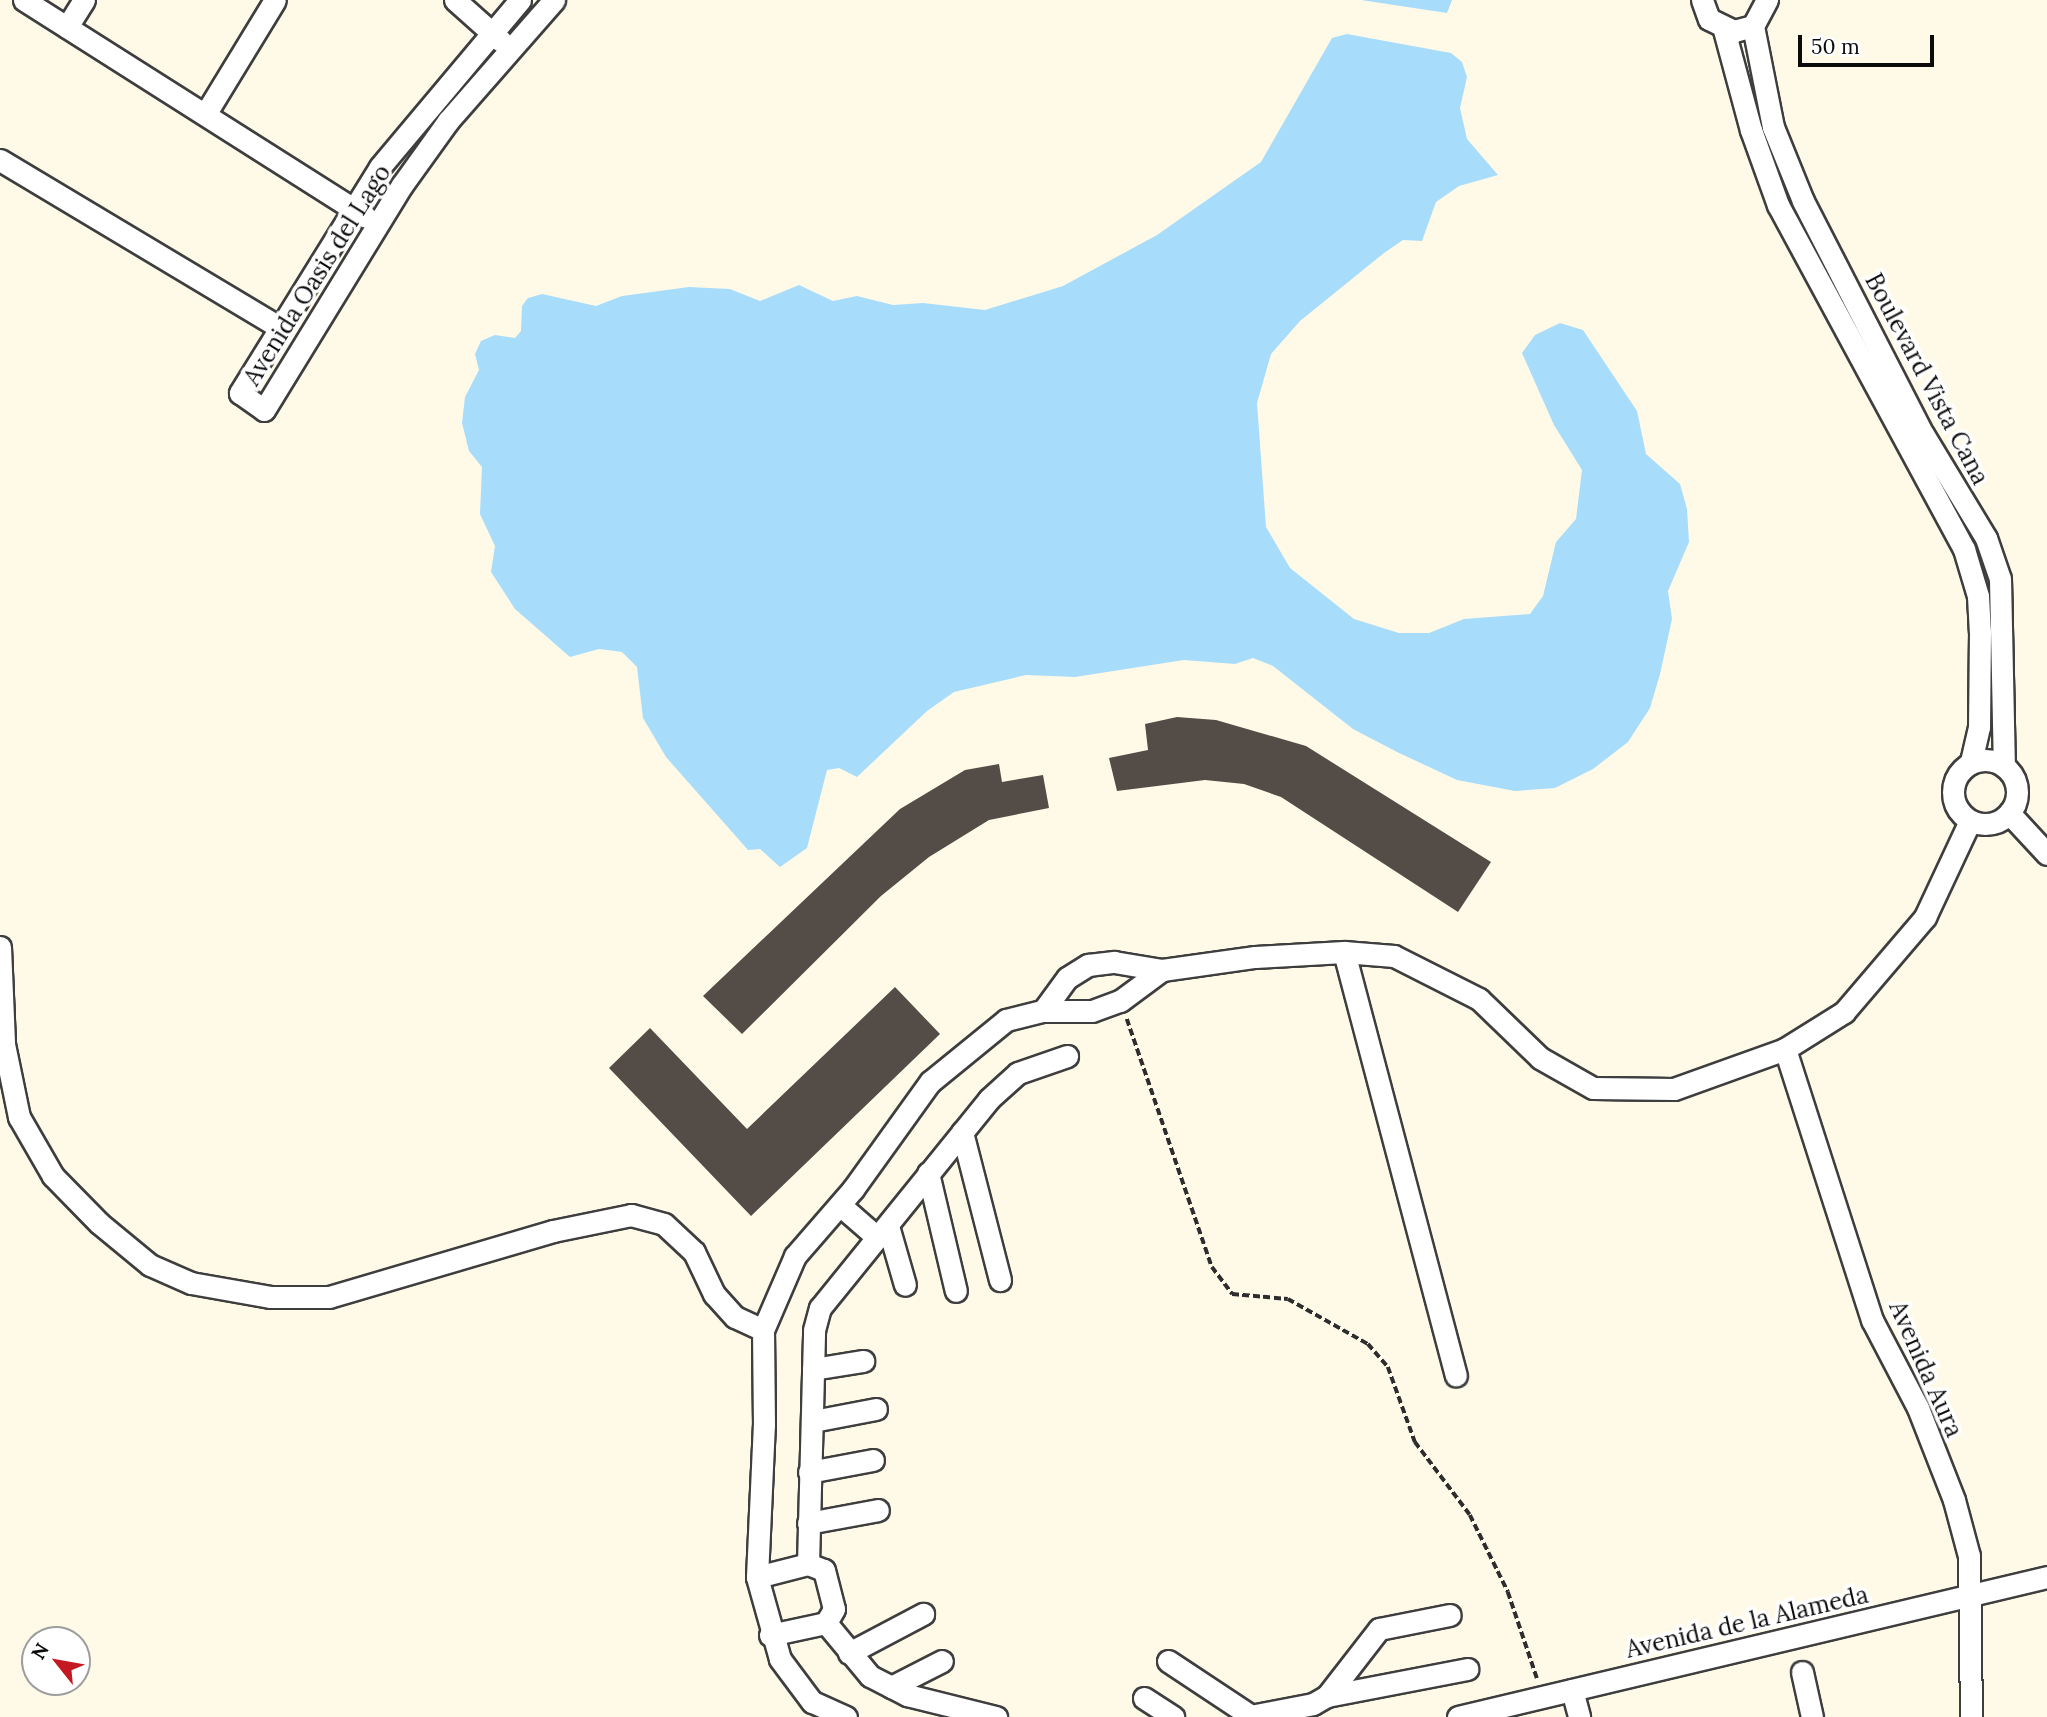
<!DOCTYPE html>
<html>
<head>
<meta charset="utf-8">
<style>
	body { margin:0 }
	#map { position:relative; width:2047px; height:1717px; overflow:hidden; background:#fffae8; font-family:Lora,serif }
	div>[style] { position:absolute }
	.water>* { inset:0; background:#a8dcfb }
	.building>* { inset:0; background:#544c46 }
	.path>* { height:3.5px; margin-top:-1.75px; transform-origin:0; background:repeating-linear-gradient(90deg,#2d2d2d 0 7px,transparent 0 10.5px) }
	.roads { filter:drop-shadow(2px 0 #3e3e3e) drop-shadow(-2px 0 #3e3e3e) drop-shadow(0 2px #3e3e3e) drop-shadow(0 -2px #3e3e3e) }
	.minor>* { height:21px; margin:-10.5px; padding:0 10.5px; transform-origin:10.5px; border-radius:10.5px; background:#fff }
	.minor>.ring { margin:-10.5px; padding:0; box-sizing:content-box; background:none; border:21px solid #fff; border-radius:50% }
	span { translate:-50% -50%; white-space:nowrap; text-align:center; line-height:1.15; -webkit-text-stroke:7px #fff; paint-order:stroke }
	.street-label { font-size:24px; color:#0b0b0b }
	.north { position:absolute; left:21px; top:1626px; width:70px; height:70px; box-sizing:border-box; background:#fff; border:2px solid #9d9d9d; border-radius:50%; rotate:301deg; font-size:19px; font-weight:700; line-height:28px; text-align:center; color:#0b0b0b }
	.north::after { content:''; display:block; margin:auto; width:24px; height:32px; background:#c41921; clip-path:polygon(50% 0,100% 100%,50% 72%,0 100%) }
	.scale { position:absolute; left:1798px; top:35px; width:136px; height:32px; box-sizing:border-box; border:4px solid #0b0b0b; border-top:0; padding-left:9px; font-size:21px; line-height:24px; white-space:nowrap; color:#0b0b0b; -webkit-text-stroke:5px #fff; paint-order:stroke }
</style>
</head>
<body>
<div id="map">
	<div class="water">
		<div style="clip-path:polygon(1361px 0,1452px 0,1447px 13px)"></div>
		<div style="clip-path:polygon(1347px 34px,1451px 53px,1462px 62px,1467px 77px,1460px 108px,1467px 139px,1498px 175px,1459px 186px,1436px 202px,1422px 241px,1403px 240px,1384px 253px,1300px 321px,1271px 354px,1257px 403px,1266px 527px,1290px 568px,1354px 619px,1399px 633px,1429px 633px,1464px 619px,1530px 614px,1543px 596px,1556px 542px,1576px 519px,1582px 470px,1554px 425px,1522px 353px,1535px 335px,1560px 323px,1583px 330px,1637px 411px,1646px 454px,1680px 484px,1687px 509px,1689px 542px,1668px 591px,1672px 619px,1660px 674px,1650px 708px,1628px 742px,1593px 769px,1555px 788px,1515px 791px,1457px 780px,1397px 752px,1353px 729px,1273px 666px,1253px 658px,1235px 664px,1184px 660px,1075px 677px,1026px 675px,954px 692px,927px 711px,857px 777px,839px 768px,827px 770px,807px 848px,780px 867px,760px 849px,748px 850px,666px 757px,643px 718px,637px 667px,622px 652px,599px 649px,570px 657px,515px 609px,491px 572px,495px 546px,480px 514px,482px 467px,469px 451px,462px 423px,465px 397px,479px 370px,475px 354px,481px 341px,495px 335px,515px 338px,521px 331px,522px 306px,528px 298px,542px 294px,596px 306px,622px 296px,689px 287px,730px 289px,760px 301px,799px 285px,833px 301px,857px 296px,893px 305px,923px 303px,985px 310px,1063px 286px,1157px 235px,1261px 162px,1332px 38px)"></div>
	</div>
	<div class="building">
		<div style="clip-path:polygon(1177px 717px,1216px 720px,1306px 746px,1491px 862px,1458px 912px,1281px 797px,1244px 784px,1205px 780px,1117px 791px,1109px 758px,1148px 750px,1145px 724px)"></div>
		<div style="clip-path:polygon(999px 764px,1002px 782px,1043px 775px,1049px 808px,989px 820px,929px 857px,881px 896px,742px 1034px,703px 996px,900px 809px,965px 770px)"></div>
		<div style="clip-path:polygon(895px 987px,940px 1034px,751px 1216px,609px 1068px,650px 1028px,747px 1129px)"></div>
	</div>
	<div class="path">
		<div style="left:1127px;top:1019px;width:262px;rotate:71.1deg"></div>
		<div style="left:1212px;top:1267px;width:34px;rotate:53deg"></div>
		<div style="left:1232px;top:1294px;width:56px;rotate:5.1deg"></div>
		<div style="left:1288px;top:1299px;width:92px;rotate:29.4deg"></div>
		<div style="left:1368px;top:1344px;width:30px;rotate:49deg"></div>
		<div style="left:1388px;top:1367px;width:80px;rotate:70.2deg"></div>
		<div style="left:1415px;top:1442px;width:91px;rotate:53deg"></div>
		<div style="left:1470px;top:1515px;width:86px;rotate:63.7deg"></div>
		<div style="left:1508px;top:1592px;width:91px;rotate:71.4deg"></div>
	</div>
	<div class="roads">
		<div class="minor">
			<div style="left:24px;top:0;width:404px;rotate:32.4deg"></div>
			<div style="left:455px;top:0;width:62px;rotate:41.7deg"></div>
			<div style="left:520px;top:0;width:218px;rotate:130deg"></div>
			<div style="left:380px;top:167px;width:266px;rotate:121.8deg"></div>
			<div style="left:240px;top:393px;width:29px;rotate:35deg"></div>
			<div style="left:264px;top:410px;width:264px;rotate:-58.5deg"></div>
			<div style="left:402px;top:185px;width:79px;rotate:-54.3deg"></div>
			<div style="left:448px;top:121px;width:161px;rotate:-48.8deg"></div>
			<div style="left:1702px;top:0;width:20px;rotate:70deg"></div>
			<div style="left:1709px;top:19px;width:28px;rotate:26deg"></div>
			<div style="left:1734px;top:31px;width:20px;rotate:-15deg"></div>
			<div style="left:1753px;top:26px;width:30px;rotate:-62deg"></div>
			<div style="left:1753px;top:26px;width:103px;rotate:78.8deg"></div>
			<div style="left:1773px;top:127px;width:80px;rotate:67.9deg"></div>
			<div style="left:1803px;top:201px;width:262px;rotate:62.8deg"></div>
			<div style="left:1923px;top:434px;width:122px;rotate:58.8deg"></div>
			<div style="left:1986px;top:538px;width:43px;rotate:71.1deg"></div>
			<div style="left:2000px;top:579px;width:187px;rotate:88.8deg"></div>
			<div style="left:67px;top:27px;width:32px;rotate:-58deg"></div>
			<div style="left:1724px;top:30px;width:104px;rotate:74.9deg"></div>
			<div style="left:1751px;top:130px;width:80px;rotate:70.2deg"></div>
			<div style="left:1778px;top:205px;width:391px;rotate:61.6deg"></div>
			<div style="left:1964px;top:549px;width:49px;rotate:73.4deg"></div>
			<div style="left:1978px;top:596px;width:36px;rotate:87deg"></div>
			<div style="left:1980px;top:632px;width:95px;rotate:90.6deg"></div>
			<div style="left:1979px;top:727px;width:37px;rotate:103deg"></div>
			<div style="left:206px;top:113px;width:132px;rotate:-58.6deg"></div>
			<div style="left:0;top:160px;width:327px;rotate:30.9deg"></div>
			<div class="ring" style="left:1953px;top:760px;width:43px;height:43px"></div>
			<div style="left:2009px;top:813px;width:56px;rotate:47.2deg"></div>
			<div style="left:0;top:947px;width:97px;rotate:87.6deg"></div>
			<div style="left:4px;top:1044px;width:75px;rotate:78.4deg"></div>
			<div style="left:19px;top:1117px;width:68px;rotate:60deg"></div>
			<div style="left:53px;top:1176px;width:66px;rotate:45.6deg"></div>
			<div style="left:99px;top:1223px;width:66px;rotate:39.5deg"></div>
			<div style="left:150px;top:1265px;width:45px;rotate:23.7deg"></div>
			<div style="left:191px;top:1283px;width:80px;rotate:10deg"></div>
			<div style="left:270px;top:1297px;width:59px"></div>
			<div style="left:329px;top:1297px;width:234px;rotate:-16.4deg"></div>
			<div style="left:553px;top:1231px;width:80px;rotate:-11.6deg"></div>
			<div style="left:631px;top:1215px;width:34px;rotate:15deg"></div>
			<div style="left:664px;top:1224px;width:41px;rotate:43deg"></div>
			<div style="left:694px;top:1252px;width:47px;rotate:64.5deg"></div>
			<div style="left:714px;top:1294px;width:31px;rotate:48deg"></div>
			<div style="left:735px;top:1317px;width:31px;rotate:25deg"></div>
			<div style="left:1344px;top:952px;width:438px;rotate:75.2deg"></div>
			<div style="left:1043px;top:1011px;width:41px;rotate:-54deg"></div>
			<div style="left:1067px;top:978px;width:25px;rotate:-32deg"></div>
			<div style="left:1088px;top:965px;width:26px;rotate:-7deg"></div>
			<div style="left:1114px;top:962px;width:49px;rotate:9.5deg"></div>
			<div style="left:1162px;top:970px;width:94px;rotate:-8deg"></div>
			<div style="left:1255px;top:957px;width:89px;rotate:-3.2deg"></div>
			<div style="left:1344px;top:952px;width:50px;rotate:4.6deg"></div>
			<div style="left:1394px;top:956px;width:95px;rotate:26.8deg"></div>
			<div style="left:1479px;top:999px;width:85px;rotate:44deg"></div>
			<div style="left:1540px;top:1058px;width:61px;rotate:29.5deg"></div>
			<div style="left:1593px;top:1088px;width:81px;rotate:0.7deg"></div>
			<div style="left:1674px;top:1089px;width:118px;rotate:-19.8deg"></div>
			<div style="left:1785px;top:1049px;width:70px;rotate:-32.1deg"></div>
			<div style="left:1844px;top:1012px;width:125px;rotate:-49.5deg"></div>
			<div style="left:1925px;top:917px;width:106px;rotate:-64.9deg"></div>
			<div style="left:1785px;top:1049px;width:285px;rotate:72.2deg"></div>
			<div style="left:1872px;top:1320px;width:99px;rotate:62.4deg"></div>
			<div style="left:1918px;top:1408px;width:99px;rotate:68.6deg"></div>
			<div style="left:1954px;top:1500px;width:58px;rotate:75deg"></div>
			<div style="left:1969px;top:1556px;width:161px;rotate:89.3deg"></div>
			<div style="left:962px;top:1132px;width:153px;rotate:75.6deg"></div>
			<div style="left:928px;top:1173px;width:121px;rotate:76.7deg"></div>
			<div style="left:840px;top:1205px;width:50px;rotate:41deg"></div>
			<div style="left:888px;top:1226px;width:61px;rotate:73.9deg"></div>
			<div style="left:813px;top:1369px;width:51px;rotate:-9.1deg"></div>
			<div style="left:813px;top:1421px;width:64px;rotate:-10.8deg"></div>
			<div style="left:809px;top:1472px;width:65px;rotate:-10.6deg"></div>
			<div style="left:808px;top:1523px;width:71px;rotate:-10.5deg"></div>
			<div style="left:808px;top:1564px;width:234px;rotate:-88.5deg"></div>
			<div style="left:814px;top:1330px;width:23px;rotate:-75deg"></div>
			<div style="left:820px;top:1308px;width:269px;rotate:-51deg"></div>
			<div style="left:989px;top:1099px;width:39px;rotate:-42deg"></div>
			<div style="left:1018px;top:1073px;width:52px;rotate:-19.1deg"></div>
			<div style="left:757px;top:1577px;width:53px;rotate:-14.3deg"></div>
			<div style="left:808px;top:1564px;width:17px;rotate:21deg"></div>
			<div style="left:824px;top:1570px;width:40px;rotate:75.6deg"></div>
			<div style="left:834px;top:1609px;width:16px;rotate:120deg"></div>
			<div style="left:770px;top:1635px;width:57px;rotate:-12.1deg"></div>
			<div style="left:826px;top:1623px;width:69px;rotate:50.3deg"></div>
			<div style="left:870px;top:1676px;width:42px;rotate:27.2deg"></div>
			<div style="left:907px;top:1695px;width:92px;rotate:13.9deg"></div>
			<div style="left:849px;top:1653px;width:84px;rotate:-27.8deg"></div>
			<div style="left:1168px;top:1661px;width:100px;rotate:33.5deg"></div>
			<div style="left:1802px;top:1672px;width:46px;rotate:77.5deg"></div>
			<div style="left:891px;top:1687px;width:57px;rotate:-27deg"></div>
			<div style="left:1572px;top:1690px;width:28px;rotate:75deg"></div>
			<div style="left:1327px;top:1696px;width:143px;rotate:-10.9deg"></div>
			<div style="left:1144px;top:1698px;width:35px;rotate:33deg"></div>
			<div style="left:846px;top:1717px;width:37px;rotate:-156deg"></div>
			<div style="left:812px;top:1702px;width:54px;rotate:-126.7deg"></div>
			<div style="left:780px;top:1659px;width:85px;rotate:-105.7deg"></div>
			<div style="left:757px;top:1577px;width:152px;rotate:-87.4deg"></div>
			<div style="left:764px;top:1425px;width:95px;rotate:-90.6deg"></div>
			<div style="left:763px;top:1330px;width:81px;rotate:-66.6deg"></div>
			<div style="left:795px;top:1256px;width:89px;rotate:-49.1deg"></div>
			<div style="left:853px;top:1189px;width:132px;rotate:-54.3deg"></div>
			<div style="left:930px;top:1082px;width:98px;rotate:-39.2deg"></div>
			<div style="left:1006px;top:1020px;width:38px;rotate:-14deg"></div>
			<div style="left:1043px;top:1011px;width:49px"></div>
			<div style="left:1092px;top:1011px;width:30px;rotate:-20deg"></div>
			<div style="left:1120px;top:1001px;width:52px;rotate:-36.4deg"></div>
			<div style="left:1245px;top:1717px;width:69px;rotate:-10.8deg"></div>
			<div style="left:1313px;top:1704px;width:16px;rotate:-30deg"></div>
			<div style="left:1327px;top:1696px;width:85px;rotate:-52.2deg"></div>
			<div style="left:1379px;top:1629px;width:72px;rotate:-11.2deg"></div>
			<div style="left:1458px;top:1717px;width:605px;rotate:-13.37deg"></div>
		</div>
	</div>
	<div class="street-label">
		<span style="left:317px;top:275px;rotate:-58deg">Avenida Oasis del Lago</span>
		<span style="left:1927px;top:379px;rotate:62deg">Boulevard Vista Cana</span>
		<span style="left:1926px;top:1369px;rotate:66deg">Avenida Aura</span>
		<span style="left:1747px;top:1622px;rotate:-13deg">Avenida de la Alameda</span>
	</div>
	<div class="north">N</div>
	<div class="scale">50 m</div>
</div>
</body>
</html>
